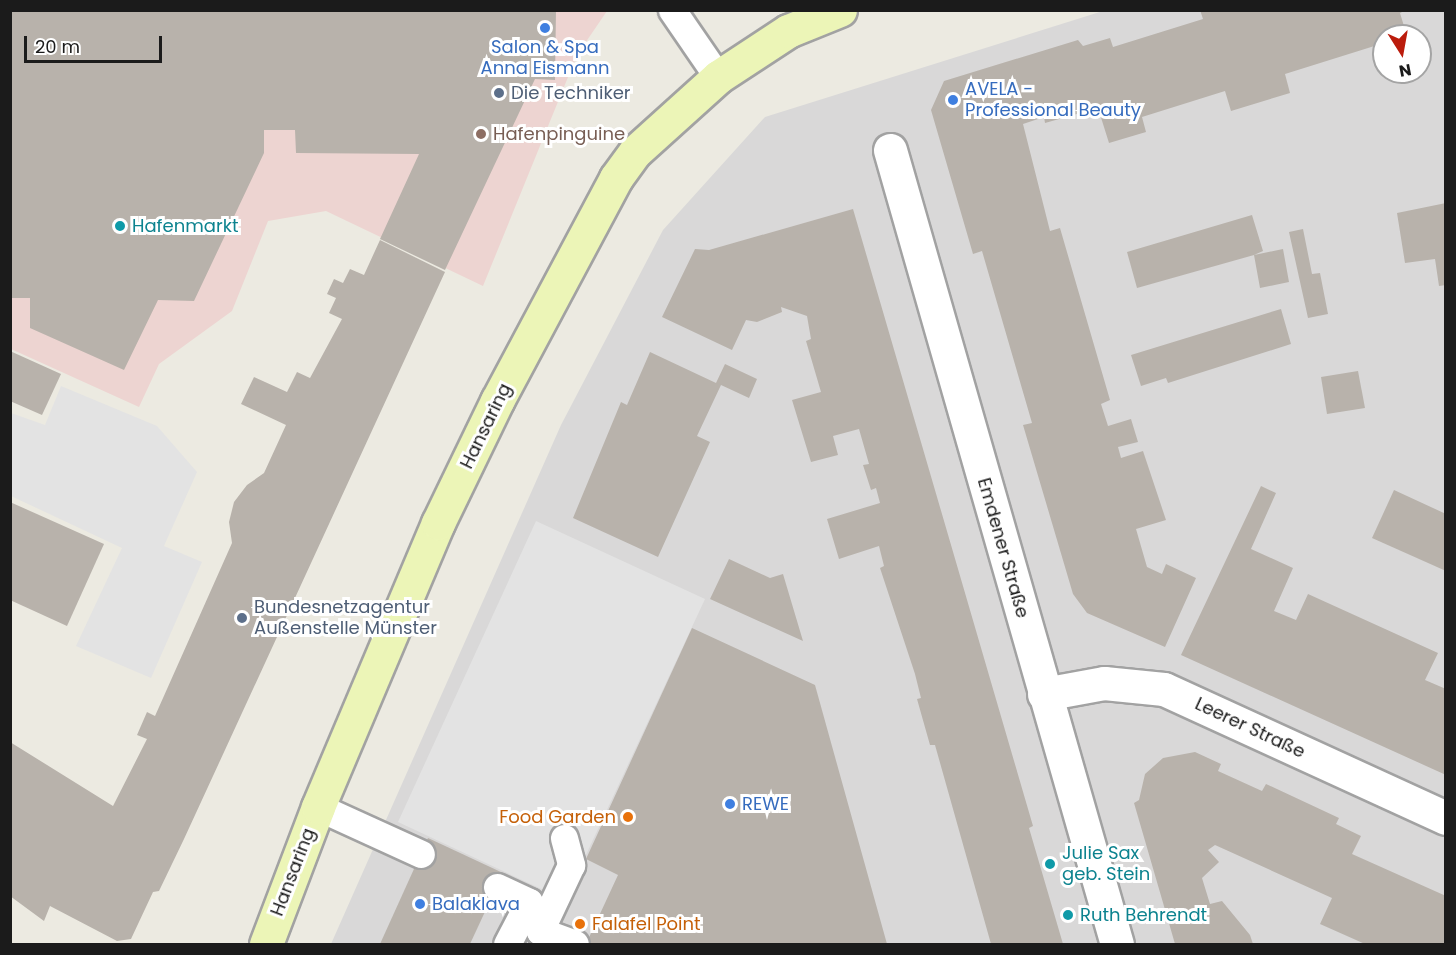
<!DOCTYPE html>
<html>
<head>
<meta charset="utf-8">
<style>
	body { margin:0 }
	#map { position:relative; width:1456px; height:955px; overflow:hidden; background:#eceae1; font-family:Poppins,sans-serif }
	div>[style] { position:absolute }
	.residential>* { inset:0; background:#d9d8d8 }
	.commercial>* { inset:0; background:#edd4d1 }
	.parking>* { inset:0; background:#e3e3e3 }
	.building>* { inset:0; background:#b8b2ab }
	.roads { filter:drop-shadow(2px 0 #a2a2a2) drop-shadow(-2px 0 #a2a2a2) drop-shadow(0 2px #a2a2a2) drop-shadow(0 -2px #a2a2a2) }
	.lane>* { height:27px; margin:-13.5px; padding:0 13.5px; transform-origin:13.5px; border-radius:13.5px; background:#fff }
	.street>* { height:33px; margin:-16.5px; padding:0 16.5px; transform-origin:16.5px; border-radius:16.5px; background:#fff }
	.secondary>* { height:33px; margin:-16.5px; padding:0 16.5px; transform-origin:16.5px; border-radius:16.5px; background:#ecf5b7 }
	.dots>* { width:16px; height:16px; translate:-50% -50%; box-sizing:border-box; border:3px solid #fff; border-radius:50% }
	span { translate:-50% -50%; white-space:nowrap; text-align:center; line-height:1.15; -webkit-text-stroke:6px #fff; paint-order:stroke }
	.shop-label { font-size:18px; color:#366cbe }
	.left { translate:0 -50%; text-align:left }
	.service-label { font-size:18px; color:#4e5e75 }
	.education-label { font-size:18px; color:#785e54 }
	.culture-label { font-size:18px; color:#0d838f }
	.street-label { font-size:18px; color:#1b1b1b }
	.food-label { font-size:18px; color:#c56008 }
	.right { translate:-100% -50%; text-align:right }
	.frame { position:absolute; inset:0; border:12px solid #1b1b1b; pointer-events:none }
	.north { position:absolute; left:1372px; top:24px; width:60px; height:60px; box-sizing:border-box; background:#fff; border:2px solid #a4a4a4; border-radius:50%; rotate:169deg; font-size:16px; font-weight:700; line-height:24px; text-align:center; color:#1b1b1b }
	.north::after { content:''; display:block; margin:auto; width:21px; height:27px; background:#bb1c0c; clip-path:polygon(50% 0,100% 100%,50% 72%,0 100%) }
	.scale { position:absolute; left:24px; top:36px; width:138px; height:27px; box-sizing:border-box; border:3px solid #1b1b1b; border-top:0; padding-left:8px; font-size:18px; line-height:21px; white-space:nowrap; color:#1b1b1b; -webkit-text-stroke:4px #fff; paint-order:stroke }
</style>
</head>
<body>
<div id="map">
	<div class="residential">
		<div style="clip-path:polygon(evenodd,1103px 11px,1445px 11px,1445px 944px,331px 944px,561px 425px,663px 230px,765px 117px,1103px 11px,1384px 36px,1420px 36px,1420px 72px,1384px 72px,1384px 36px)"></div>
	</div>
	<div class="commercial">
		<div style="clip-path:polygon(11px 11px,607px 11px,577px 55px,483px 286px,326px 211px,268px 221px,232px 311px,159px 364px,139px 407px,11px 349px)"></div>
	</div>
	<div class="parking">
		<div style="clip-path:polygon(61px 386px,157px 426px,197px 472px,164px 546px,202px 562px,151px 678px,76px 646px,122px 548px,11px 496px,11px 413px,45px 425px)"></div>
		<div style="clip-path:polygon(536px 521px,705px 599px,565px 900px,398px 822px)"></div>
	</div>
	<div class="building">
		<div style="clip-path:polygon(10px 10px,556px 10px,555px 80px,535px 79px,445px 270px,380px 239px,419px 154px,296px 153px,295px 130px,264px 130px,264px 153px,194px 301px,158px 300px,124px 370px,30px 328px,30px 298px,10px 298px)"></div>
		<div style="clip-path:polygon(1200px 10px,1406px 10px,1400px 13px,1407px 36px,1384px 36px,1384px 43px,1285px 74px,1290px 93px,1231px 111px,1225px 91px,1142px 117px,1146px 132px,1109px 143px,1098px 108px,1045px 123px,1044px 117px,1023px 124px,1050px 231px,1060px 228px,1110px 400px,1101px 404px,1108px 426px,1131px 419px,1138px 442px,1118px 447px,1121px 458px,1143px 451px,1166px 520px,1136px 529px,1147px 567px,1162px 574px,1166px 564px,1196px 578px,1165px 647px,1087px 613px,1073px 594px,1023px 425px,1032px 423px,982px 251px,973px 254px,931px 110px,944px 81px,1078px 40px,1083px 46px,1110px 38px,1113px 47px,1203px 19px)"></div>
		<div style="clip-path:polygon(1446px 203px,1446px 285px,1439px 286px,1435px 259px,1405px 263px,1397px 213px)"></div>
		<div style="clip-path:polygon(853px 209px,1033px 826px,1029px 828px,1063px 944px,991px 944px,935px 745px,930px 745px,917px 699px,921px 698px,915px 674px,880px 568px,884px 566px,879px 546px,839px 559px,827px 519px,880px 503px,876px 488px,871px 490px,863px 465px,869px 464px,859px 429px,833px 436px,838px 455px,811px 462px,792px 400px,821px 392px,806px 341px,811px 339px,807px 316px,781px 307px,782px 312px,757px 322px,746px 320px,732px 350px,662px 317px,695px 249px,709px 250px)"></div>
		<div style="clip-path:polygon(1252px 215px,1263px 251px,1254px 255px,1283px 249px,1289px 282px,1260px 288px,1254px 255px,1137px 288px,1127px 252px)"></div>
		<div style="clip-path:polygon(1303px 229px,1312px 274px,1320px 273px,1328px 314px,1308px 318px,1289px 232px)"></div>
		<div style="clip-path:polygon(380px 240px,445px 272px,184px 839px,159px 891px,153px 892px,131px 939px,117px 941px,50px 906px,44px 921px,10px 896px,10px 742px,113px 806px,147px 739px,137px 735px,147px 712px,155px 716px,232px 543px,229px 522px,234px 502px,247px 485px,264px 473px,286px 425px,241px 404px,254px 377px,287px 392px,297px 372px,310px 378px,342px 319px,329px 313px,336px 298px,327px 294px,334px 279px,343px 283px,350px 269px,364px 275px)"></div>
		<div style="clip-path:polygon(1281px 309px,1291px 344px,1168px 383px,1166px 378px,1141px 386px,1131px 355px)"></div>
		<div style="clip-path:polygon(10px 351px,61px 374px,42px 415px,10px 401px)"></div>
		<div style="clip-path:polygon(650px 352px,716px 383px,725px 364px,757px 379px,749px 398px,721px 385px,697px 436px,710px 442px,658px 557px,573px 518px,621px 402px,627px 405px)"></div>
		<div style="clip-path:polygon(1358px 371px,1365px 408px,1327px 414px,1321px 377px)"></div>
		<div style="clip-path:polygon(1261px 486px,1276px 493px,1251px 549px,1293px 568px,1274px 611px,1296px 620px,1308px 594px,1438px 653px,1425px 680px,1446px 689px,1446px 775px,1181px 655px)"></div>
		<div style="clip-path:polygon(1394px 490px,1446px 514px,1446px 571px,1372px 538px)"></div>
		<div style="clip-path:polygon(10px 502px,104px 544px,67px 626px,10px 600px)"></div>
		<div style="clip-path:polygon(729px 559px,770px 578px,783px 574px,803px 641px,710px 599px)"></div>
		<div style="clip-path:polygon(692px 628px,815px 685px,887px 944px,586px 944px,618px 875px,586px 859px)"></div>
		<div style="clip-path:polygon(1195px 752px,1221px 764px,1218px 771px,1262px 791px,1266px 784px,1339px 818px,1336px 824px,1361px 836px,1352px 854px,1446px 896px,1446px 944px,1365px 944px,1320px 924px,1332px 898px,1215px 845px,1208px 850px,1219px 862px,1202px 878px,1210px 904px,1222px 901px,1250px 935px,1253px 944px,1175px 944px,1134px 803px,1139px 800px,1145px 774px,1163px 758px)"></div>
		<div style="clip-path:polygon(428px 838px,503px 873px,470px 944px,380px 944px)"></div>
	</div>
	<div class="roads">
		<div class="lane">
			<div style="left:672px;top:10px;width:81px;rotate:55.5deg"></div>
			<div style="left:318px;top:807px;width:113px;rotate:24.5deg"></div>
			<div style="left:564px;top:838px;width:28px;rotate:75deg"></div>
			<div style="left:571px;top:865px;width:73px;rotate:115.2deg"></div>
			<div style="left:540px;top:931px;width:37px;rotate:20deg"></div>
			<div style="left:497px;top:887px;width:35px;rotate:25deg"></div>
			<div style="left:529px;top:902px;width:47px;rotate:117.6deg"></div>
		</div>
		<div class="street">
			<div style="left:890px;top:150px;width:826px;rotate:74.05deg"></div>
			<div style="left:1044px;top:694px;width:61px;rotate:-10.4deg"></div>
			<div style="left:1104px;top:683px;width:60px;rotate:5.7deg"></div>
			<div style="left:1164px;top:689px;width:310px;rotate:24.6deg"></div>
		</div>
		<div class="secondary">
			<div style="left:266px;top:944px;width:147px;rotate:-69.2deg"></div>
			<div style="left:318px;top:807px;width:308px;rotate:-67.1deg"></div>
			<div style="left:438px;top:523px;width:136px;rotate:-64.2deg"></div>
			<div style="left:497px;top:401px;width:253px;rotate:-61.9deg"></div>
			<div style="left:616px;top:178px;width:32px;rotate:-54deg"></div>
			<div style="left:635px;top:152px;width:112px;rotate:-42.1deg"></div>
			<div style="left:718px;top:77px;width:84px;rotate:-33.3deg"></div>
			<div style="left:788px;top:31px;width:56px;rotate:-22deg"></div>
		</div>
	</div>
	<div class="dots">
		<div style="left:545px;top:28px;background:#3f7fe0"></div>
		<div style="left:499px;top:93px;background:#5c6f8a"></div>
		<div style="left:953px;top:100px;background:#3f7fe0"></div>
		<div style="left:481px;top:134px;background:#8d6e63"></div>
		<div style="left:120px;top:226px;background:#0f9aa8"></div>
		<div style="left:242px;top:618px;background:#5c6f8a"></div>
		<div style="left:730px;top:804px;background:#3f7fe0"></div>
		<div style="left:628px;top:817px;background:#e8710a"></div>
		<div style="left:1050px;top:864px;background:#0f9aa8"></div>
		<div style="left:420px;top:904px;background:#3f7fe0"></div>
		<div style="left:1068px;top:915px;background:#0f9aa8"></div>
		<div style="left:580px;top:924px;background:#e8710a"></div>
	</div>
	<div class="shop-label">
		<span style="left:545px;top:58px">Salon &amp; Spa<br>Anna Eismann</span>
		<span class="left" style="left:965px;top:100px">AVELA -<br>Professional Beauty</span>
		<span class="left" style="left:742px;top:804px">REWE</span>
		<span class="left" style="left:432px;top:904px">Balaklava</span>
	</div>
	<div class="service-label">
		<span class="left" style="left:511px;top:93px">Die Techniker</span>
		<span class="left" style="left:254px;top:618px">Bundesnetzagentur<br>Außenstelle Münster</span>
	</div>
	<div class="education-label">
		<span class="left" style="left:493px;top:134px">Hafenpinguine</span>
	</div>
	<div class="culture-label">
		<span class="left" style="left:132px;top:226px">Hafenmarkt</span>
		<span class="left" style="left:1062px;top:864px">Julie Sax<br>geb. Stein</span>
		<span class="left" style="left:1080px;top:915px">Ruth Behrendt</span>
	</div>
	<div class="street-label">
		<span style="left:486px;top:426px;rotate:-64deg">Hansaring</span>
		<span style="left:1003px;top:548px;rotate:74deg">Emdener Straße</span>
		<span style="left:1250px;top:728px;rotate:25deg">Leerer Straße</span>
		<span style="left:293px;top:872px;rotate:-69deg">Hansaring</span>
	</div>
	<div class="food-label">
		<span class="right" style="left:616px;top:817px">Food Garden</span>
		<span class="left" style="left:592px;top:924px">Falafel Point</span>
	</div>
	<div class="frame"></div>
	<div class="north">N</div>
	<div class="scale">20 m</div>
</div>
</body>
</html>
